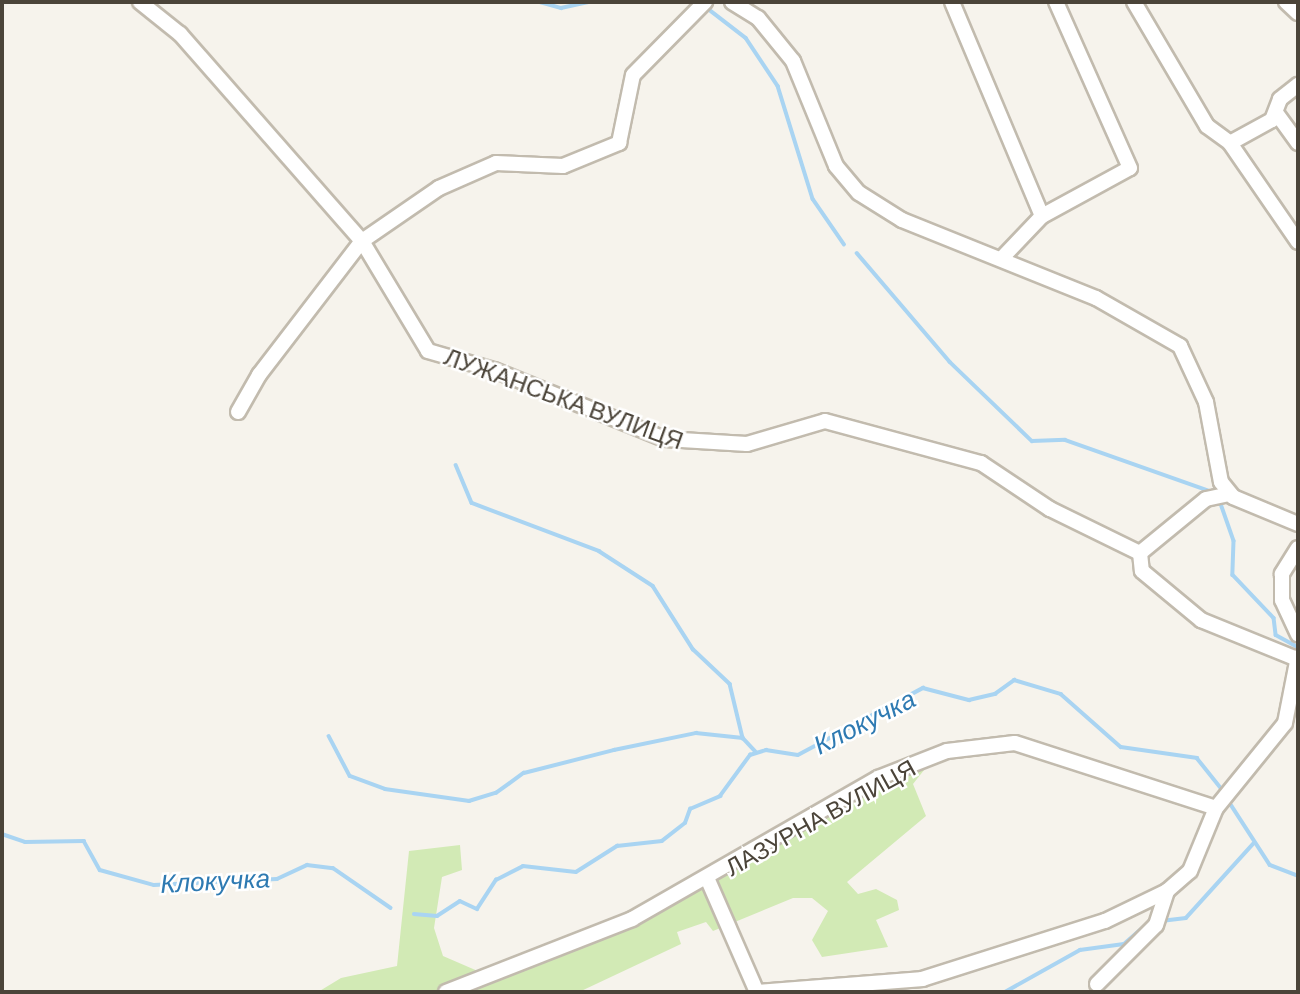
<!DOCTYPE html>
<html>
<head>
<meta charset="utf-8">
<style>
	body { margin:0 }
	#map { position:relative; width:1300px; height:994px; overflow:hidden; background:#f6f3ec; font-family:Barlow,sans-serif }
	div>[style] { position:absolute }
	.green>* { inset:0; background:#d2eab5 }
	.stream>* { height:3.5px; margin:-1.75px; padding:0 1.75px; transform-origin:1.75px; border-radius:1.75px; background:#a9d4f2 }
	.roads { filter:drop-shadow(2px 0 #c2bbae) drop-shadow(-2px 0 #c2bbae) drop-shadow(0 2px #c2bbae) drop-shadow(0 -2px #c2bbae) }
	.minor>* { height:14px; margin:-7px; padding:0 7px; transform-origin:7px; border-radius:7px; background:#fff }
	span { translate:-50% -50%; white-space:nowrap; text-align:center; line-height:1.15; -webkit-text-stroke:5px #fff; paint-order:stroke }
	.street-label { font-size:24px; color:#4b4439 }
	.water-label { font-size:26px; color:#2e7ab2; font-style:italic }
	.frame { position:absolute; inset:0; border:4px solid #4b4439; pointer-events:none }
</style>
</head>
<body>
<div id="map">
	<div class="green">
		<div style="clip-path:polygon(928px 750px,932px 760px,913px 784px,926px 816px,847px 882px,858px 894px,876px 889px,897px 900px,899px 910px,876px 920px,888px 947px,822px 957px,812px 940px,828px 911px,812px 898px,793px 898px,713px 931px,706px 922px,677px 932px,681px 944px,579px 992px,318px 992px,341px 978px,397px 966px,409px 851px,460px 845px,462px 870px,442px 877px,434px 928px,443px 956px,480px 972px,660px 903px,865px 780px)"></div>
	</div>
	<div class="stream">
		<div style="left:540px;top:2px;width:22px;rotate:16deg"></div>
		<div style="left:561px;top:8px;width:30px;rotate:-12deg"></div>
		<div style="left:707px;top:8px;width:49px;rotate:37.6deg"></div>
		<div style="left:746px;top:38px;width:58px;rotate:56.3deg"></div>
		<div style="left:778px;top:86px;width:118px;rotate:72.8deg"></div>
		<div style="left:813px;top:199px;width:55px;rotate:55.4deg"></div>
		<div style="left:857px;top:253px;width:143px;rotate:49.5deg"></div>
		<div style="left:950px;top:362px;width:114px;rotate:43.9deg"></div>
		<div style="left:1032px;top:441px;width:33px;rotate:-2deg"></div>
		<div style="left:1065px;top:440px;width:157px;rotate:19.4deg"></div>
		<div style="left:456px;top:465px;width:41px;rotate:67.2deg"></div>
		<div style="left:472px;top:503px;width:136px;rotate:20.7deg"></div>
		<div style="left:599px;top:551px;width:64px;rotate:32.9deg"></div>
		<div style="left:653px;top:586px;width:75px;rotate:57.6deg"></div>
		<div style="left:693px;top:649px;width:51px;rotate:43.4deg"></div>
		<div style="left:730px;top:684px;width:56px;rotate:76.5deg"></div>
		<div style="left:743px;top:738px;width:19px;rotate:47deg"></div>
		<div style="left:1220px;top:501px;width:42px;rotate:70.7deg"></div>
		<div style="left:1234px;top:541px;width:34px;rotate:92deg"></div>
		<div style="left:1233px;top:575px;width:59px;rotate:46.4deg"></div>
		<div style="left:1274px;top:618px;width:17px;rotate:83deg"></div>
		<div style="left:1276px;top:635px;width:25px;rotate:29deg"></div>
		<div style="left:329px;top:736px;width:45px;rotate:62.3deg"></div>
		<div style="left:350px;top:776px;width:37px;rotate:20deg"></div>
		<div style="left:385px;top:789px;width:85px;rotate:8.1deg"></div>
		<div style="left:469px;top:801px;width:28px;rotate:-17deg"></div>
		<div style="left:496px;top:793px;width:34px;rotate:-36deg"></div>
		<div style="left:524px;top:773px;width:93px;rotate:-14.3deg"></div>
		<div style="left:614px;top:750px;width:84px;rotate:-11.7deg"></div>
		<div style="left:696px;top:733px;width:47px;rotate:6.1deg"></div>
		<div style="left:1228px;top:800px;width:77px;rotate:57.1deg"></div>
		<div style="left:1270px;top:865px;width:30px;rotate:21deg"></div>
		<div style="left:2px;top:834px;width:24px;rotate:19deg"></div>
		<div style="left:25px;top:842px;width:59px;rotate:-1deg"></div>
		<div style="left:84px;top:841px;width:33px;rotate:61deg"></div>
		<div style="left:100px;top:870px;width:56px;rotate:15.5deg"></div>
		<div style="left:154px;top:885px;width:123px;rotate:-2.8deg"></div>
		<div style="left:277px;top:879px;width:33px;rotate:-25deg"></div>
		<div style="left:307px;top:865px;width:26px;rotate:7deg"></div>
		<div style="left:333px;top:868px;width:70px;rotate:34.6deg"></div>
		<div style="left:414px;top:914px;width:23px;rotate:5deg"></div>
		<div style="left:437px;top:916px;width:27px;rotate:-33deg"></div>
		<div style="left:460px;top:901px;width:19px;rotate:25deg"></div>
		<div style="left:477px;top:909px;width:35px;rotate:-57deg"></div>
		<div style="left:496px;top:880px;width:30px;rotate:-27deg"></div>
		<div style="left:523px;top:866px;width:53px;rotate:6.5deg"></div>
		<div style="left:576px;top:872px;width:49px;rotate:-32.4deg"></div>
		<div style="left:617px;top:846px;width:45px;rotate:-6.3deg"></div>
		<div style="left:662px;top:841px;width:29px;rotate:-38deg"></div>
		<div style="left:685px;top:823px;width:15px;rotate:-70deg"></div>
		<div style="left:690px;top:809px;width:33px;rotate:-23deg"></div>
		<div style="left:720px;top:796px;width:51px;rotate:-53.8deg"></div>
		<div style="left:750px;top:755px;width:17px;rotate:-17deg"></div>
		<div style="left:766px;top:750px;width:32px;rotate:9deg"></div>
		<div style="left:798px;top:755px;width:142px;rotate:-28.2deg"></div>
		<div style="left:923px;top:688px;width:48px;rotate:14.6deg"></div>
		<div style="left:969px;top:700px;width:27px;rotate:-13deg"></div>
		<div style="left:995px;top:694px;width:24px;rotate:-36deg"></div>
		<div style="left:1014px;top:680px;width:49px;rotate:16.6deg"></div>
		<div style="left:1061px;top:694px;width:80px;rotate:41.5deg"></div>
		<div style="left:1121px;top:747px;width:77px;rotate:8.2deg"></div>
		<div style="left:1197px;top:758px;width:45px;rotate:51.3deg"></div>
		<div style="left:1161px;top:921px;width:25px;rotate:-7deg"></div>
		<div style="left:1186px;top:918px;width:100px;rotate:-47.8deg"></div>
		<div style="left:1005px;top:992px;width:86px;rotate:-29.2deg"></div>
		<div style="left:1080px;top:950px;width:44px;rotate:-7.8deg"></div>
		<div style="left:1124px;top:944px;width:28px;rotate:-41deg"></div>
	</div>
	<div class="roads">
		<div class="minor">
			<div style="left:140px;top:2px;width:51px;rotate:38.7deg"></div>
			<div style="left:180px;top:34px;width:276px;rotate:48.7deg"></div>
			<div style="left:362px;top:241px;width:128px;rotate:59deg"></div>
			<div style="left:428px;top:351px;width:69px;rotate:16.1deg"></div>
			<div style="left:494px;top:370px;width:184px;rotate:22deg"></div>
			<div style="left:665px;top:439px;width:82px;rotate:3.5deg"></div>
			<div style="left:747px;top:444px;width:81px;rotate:-16.4deg"></div>
			<div style="left:825px;top:421px;width:162px;rotate:15.1deg"></div>
			<div style="left:981px;top:463px;width:83px;rotate:33.7deg"></div>
			<div style="left:1050px;top:509px;width:100px;rotate:26.1deg"></div>
			<div style="left:1140px;top:553px;width:85px;rotate:-39.3deg"></div>
			<div style="left:1206px;top:499px;width:24px;rotate:-12deg"></div>
			<div style="left:732px;top:2px;width:31px;rotate:32deg"></div>
			<div style="left:758px;top:18px;width:55px;rotate:50.9deg"></div>
			<div style="left:793px;top:61px;width:113px;rotate:67.7deg"></div>
			<div style="left:836px;top:166px;width:35px;rotate:50deg"></div>
			<div style="left:859px;top:193px;width:51px;rotate:32.1deg"></div>
			<div style="left:902px;top:220px;width:209px;rotate:21.9deg"></div>
			<div style="left:1096px;top:298px;width:97px;rotate:29.7deg"></div>
			<div style="left:1180px;top:346px;width:62px;rotate:65.1deg"></div>
			<div style="left:1206px;top:402px;width:81px;rotate:79.4deg"></div>
			<div style="left:1221px;top:482px;width:19px;rotate:51deg"></div>
			<div style="left:1233px;top:497px;width:70px;rotate:22.6deg"></div>
			<div style="left:952px;top:2px;width:232px;rotate:67.2deg"></div>
			<div style="left:1042px;top:216px;width:58px;rotate:133.6deg"></div>
			<div style="left:1134px;top:2px;width:144px;rotate:59.5deg"></div>
			<div style="left:1207px;top:126px;width:29px;rotate:36deg"></div>
			<div style="left:1230px;top:143px;width:120px;rotate:55.5deg"></div>
			<div style="left:1286px;top:2px;width:16px;rotate:43deg"></div>
			<div style="left:1277px;top:114px;width:36px;rotate:54deg"></div>
			<div style="left:1230px;top:143px;width:48px;rotate:-28.7deg"></div>
			<div style="left:1272px;top:120px;width:22px;rotate:-69deg"></div>
			<div style="left:1280px;top:99px;width:23px;rotate:-38deg"></div>
			<div style="left:1042px;top:216px;width:100px;rotate:-28.6deg"></div>
			<div style="left:1130px;top:168px;width:182px;rotate:-114deg"></div>
			<div style="left:238px;top:412px;width:43px;rotate:-60.4deg"></div>
			<div style="left:259px;top:375px;width:169px;rotate:-52.5deg"></div>
			<div style="left:362px;top:241px;width:93px;rotate:-34.5deg"></div>
			<div style="left:439px;top:188px;width:62px;rotate:-23.7deg"></div>
			<div style="left:496px;top:163px;width:67px;rotate:2.6deg"></div>
			<div style="left:563px;top:166px;width:61px;rotate:-22.3deg"></div>
			<div style="left:619px;top:143px;width:69px;rotate:-78.4deg"></div>
			<div style="left:633px;top:75px;width:103px;rotate:-45.4deg"></div>
			<div style="left:1298px;top:548px;width:31px;rotate:122deg"></div>
			<div style="left:1282px;top:574px;width:26px;rotate:90deg"></div>
			<div style="left:1282px;top:600px;width:38px;rotate:65deg"></div>
			<div style="left:1140px;top:553px;width:18px;rotate:84deg"></div>
			<div style="left:1142px;top:571px;width:77px;rotate:39.7deg"></div>
			<div style="left:1201px;top:620px;width:104px;rotate:22.1deg"></div>
			<div style="left:708px;top:880px;width:122px;rotate:66.4deg"></div>
			<div style="left:1097px;top:984px;width:83px;rotate:-45deg"></div>
			<div style="left:1156px;top:925px;width:36px;rotate:-72deg"></div>
			<div style="left:446px;top:992px;width:200px;rotate:-21.4deg"></div>
			<div style="left:632px;top:919px;width:284px;rotate:-29.8deg"></div>
			<div style="left:878px;top:778px;width:74px;rotate:-21.4deg"></div>
			<div style="left:947px;top:751px;width:68px;rotate:-6.7deg"></div>
			<div style="left:1015px;top:743px;width:211px;rotate:17.9deg"></div>
			<div style="left:1216px;top:808px;width:109px;rotate:-50.9deg"></div>
			<div style="left:1285px;top:723px;width:67px;rotate:-78.9deg"></div>
			<div style="left:758px;top:992px;width:165px;rotate:-4.5deg"></div>
			<div style="left:922px;top:979px;width:192px;rotate:-17.6deg"></div>
			<div style="left:1105px;top:921px;width:69px;rotate:-25.8deg"></div>
			<div style="left:1167px;top:891px;width:30px;rotate:-41deg"></div>
			<div style="left:1190px;top:871px;width:68px;rotate:-67.6deg"></div>
		</div>
	</div>
	<div class="street-label">
		<span style="left:564px;top:398px;rotate:20deg">ЛУЖАНСЬКА ВУЛИЦЯ</span>
		<span style="left:820px;top:817px;rotate:-29deg">ЛАЗУРНА ВУЛИЦЯ</span>
	</div>
	<div class="water-label">
		<span style="left:864px;top:721px;rotate:-27deg">Клокучка</span>
		<span style="left:215px;top:880px;rotate:-3deg">Клокучка</span>
	</div>
	<div class="frame"></div>
</div>
</body>
</html>
